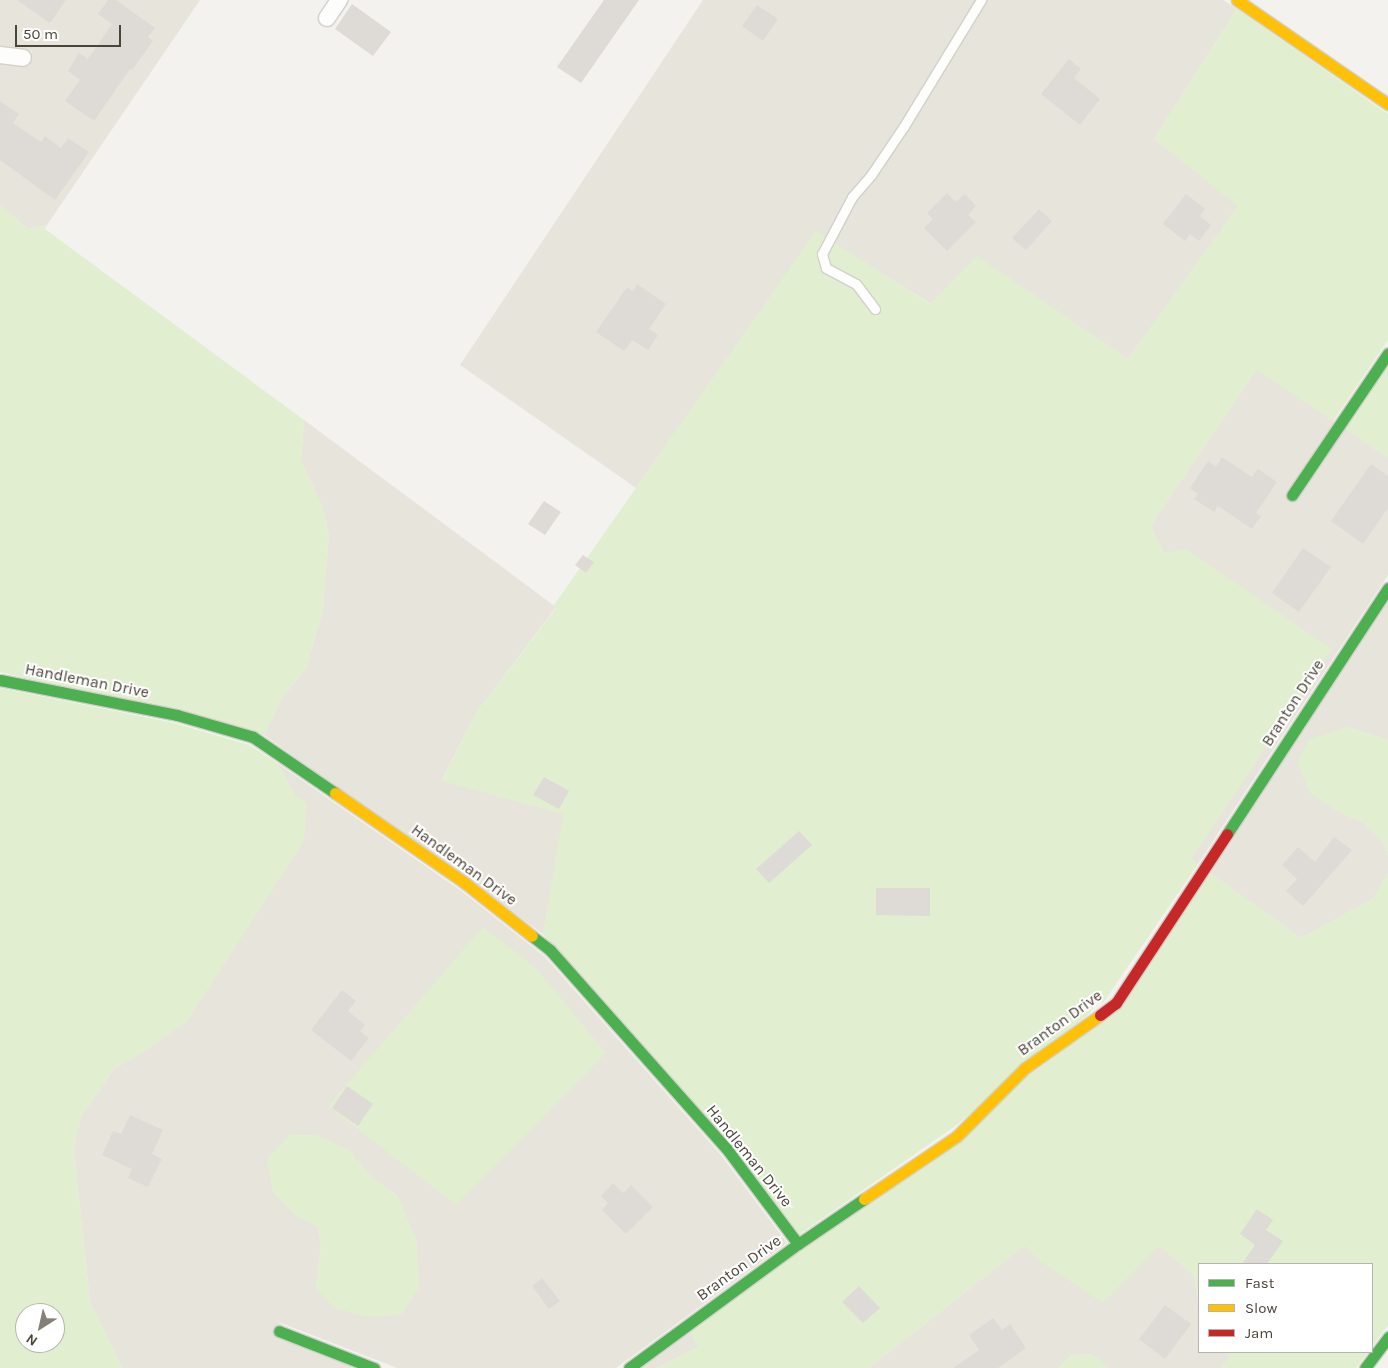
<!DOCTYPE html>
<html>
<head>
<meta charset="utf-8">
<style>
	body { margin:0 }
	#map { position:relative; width:1388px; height:1368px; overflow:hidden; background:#f4f2ee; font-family:Karla,sans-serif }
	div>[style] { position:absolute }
	.residential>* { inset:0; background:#e7e4dc }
	.green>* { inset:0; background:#e1eecf }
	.building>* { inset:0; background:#dedbd6 }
	.roads { filter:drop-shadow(1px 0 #d2d0cb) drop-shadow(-1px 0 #d2d0cb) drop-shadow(0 1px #d2d0cb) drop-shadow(0 -1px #d2d0cb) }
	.lane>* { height:9px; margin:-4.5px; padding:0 4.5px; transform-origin:4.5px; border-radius:4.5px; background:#fdfdfc }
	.street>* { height:16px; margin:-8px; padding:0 8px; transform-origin:8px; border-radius:8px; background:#fdfdfc }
	.fast>* { height:11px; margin:-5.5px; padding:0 5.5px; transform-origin:5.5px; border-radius:5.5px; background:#4caf50 }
	.slow>* { height:11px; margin:-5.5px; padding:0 5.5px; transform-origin:5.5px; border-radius:5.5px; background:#ffc107 }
	.jam>* { height:11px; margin:-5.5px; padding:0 5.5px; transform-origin:5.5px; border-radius:5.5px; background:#c62828 }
	span { translate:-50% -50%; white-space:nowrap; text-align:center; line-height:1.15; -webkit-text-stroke:4px #fff; paint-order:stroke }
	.street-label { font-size:16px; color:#4b4439 }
	.legend { position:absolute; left:1198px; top:1263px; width:175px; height:90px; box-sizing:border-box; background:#fff; border:1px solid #b7b4b0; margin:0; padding:6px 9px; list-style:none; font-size:15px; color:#4b4439 }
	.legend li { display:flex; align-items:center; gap:10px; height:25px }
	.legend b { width:25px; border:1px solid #b7b4b0 }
	.north { position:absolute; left:15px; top:1303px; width:50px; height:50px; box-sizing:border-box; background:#fff; border:1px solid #b7b4b0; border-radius:50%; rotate:215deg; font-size:14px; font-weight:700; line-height:20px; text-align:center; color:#4b4439 }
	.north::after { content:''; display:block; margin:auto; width:18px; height:22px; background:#868178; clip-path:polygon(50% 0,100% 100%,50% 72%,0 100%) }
	.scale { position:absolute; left:15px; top:25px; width:106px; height:22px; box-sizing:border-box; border:2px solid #4b4439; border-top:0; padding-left:6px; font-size:15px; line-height:18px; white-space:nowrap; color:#4b4439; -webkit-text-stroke:4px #fff; paint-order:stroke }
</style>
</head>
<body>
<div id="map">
	<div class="residential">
		<div style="clip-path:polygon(0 0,200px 0,47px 225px,28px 229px,0 205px,0 64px,29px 66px,32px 51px,0 47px)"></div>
		<div style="clip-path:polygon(703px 0,1223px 0,1237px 9px,1154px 139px,1239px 205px,1128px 359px,977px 257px,931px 304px,816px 232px,636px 488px,460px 365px)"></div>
		<div style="clip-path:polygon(1257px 369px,1388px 458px,1388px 575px,1198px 864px,1190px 859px,1164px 553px,1150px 526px)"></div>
		<div style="clip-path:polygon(304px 420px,556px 607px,475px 715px,442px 780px,564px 814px,543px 934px,264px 735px,282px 697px,306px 669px,323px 609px,329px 535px,321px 504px,301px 461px)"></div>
		<div style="clip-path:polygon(1388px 601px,1388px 740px,1347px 727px,1333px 809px,1364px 823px,1385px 845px,1388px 856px,1388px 873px,1373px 899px,1301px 938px,1210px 873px)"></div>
		<div style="clip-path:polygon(evenodd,277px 763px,460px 890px,544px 956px,720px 1154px,787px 1243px,616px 1368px,397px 1368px,276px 1321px,352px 1368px,122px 1368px,90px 1302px,74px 1151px,80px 1118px,114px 1069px,146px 1050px,188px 1020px,295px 795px,277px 763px,347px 1149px,371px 1177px,398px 1196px,316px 1288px,321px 1244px,318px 1227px,347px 1149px)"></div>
		<div style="clip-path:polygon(1025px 1245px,1043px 1263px,1159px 1246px,1193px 1274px,1199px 1302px,1199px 1352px,1225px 1352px,1230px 1357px,1221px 1368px,1108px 1368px,1092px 1354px,1072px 1355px,1058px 1368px,869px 1368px)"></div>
		<div style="clip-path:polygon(690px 1332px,699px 1347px,657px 1368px,641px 1368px)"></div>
	</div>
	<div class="green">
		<div style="clip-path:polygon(1237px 9px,1388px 114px,1388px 340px,1333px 421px,1257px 370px,1150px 526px,1164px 553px,1186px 549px,1332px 649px,1191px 859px,1198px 864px,1103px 1003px,1097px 1000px,1090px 1013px,958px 1124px,800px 1234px,543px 934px,563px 814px,442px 781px,475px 715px,556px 608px,554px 605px,816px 231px,930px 304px,977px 256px,1128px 359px,1238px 206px,1154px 139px)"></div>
		<div style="clip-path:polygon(0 205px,28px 229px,47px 225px,45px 229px,304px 420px,301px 461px,321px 504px,329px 535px,323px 609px,306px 669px,282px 697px,264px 735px,0 672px)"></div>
		<div style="clip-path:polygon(1388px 366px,1388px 458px,1345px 429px)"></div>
		<div style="clip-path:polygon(evenodd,0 688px,174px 723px,249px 745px,277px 763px,295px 795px,307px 803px,304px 841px,188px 1020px,146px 1050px,114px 1069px,80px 1118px,74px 1151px,90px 1302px,122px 1368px,0 1368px,0 688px,25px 1313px,55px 1313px,55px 1343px,25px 1343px,25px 1313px)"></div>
		<div style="clip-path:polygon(1347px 727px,1388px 740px,1388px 856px,1385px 845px,1364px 823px,1333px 809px,1309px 792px,1297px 762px,1308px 740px)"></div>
		<div style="clip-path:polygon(1210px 873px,1301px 938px,1373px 899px,1388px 873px,1388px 1325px,1372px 1347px,1372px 1264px,1199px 1264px,1199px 1302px,1193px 1274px,1159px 1246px,1103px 1303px,1043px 1263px,1025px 1245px,869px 1368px,657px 1368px,699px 1347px,690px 1332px,1030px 1074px,1119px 1010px)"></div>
		<div style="clip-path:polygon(483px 927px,536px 968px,606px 1053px,456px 1205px,328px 1106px)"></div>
		<div style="clip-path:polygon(290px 1135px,316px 1135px,347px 1149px,371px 1177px,398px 1196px,417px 1242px,419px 1287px,402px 1315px,368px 1317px,334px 1308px,316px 1288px,321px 1244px,318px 1227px,296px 1216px,273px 1192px,267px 1159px)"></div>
		<div style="clip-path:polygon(1225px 1352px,1368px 1352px,1356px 1368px,1221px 1368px,1230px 1357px)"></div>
		<div style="clip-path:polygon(1092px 1354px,1108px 1368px,1058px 1368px,1072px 1355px)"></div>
	</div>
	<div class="building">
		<div style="clip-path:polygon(17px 0,66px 0,50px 23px)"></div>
		<div style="clip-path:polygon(108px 0,116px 0,155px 28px,148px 37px,153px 41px,132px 70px,130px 69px,94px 121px,65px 101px,80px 80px,68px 71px,79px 53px,88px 59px,112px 24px,98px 14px)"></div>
		<div style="clip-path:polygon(604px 0,639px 0,581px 83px,557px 67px)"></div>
		<div style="clip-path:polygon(352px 4px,391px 32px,373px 56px,335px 29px)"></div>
		<div style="clip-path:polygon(757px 5px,778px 19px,763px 41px,742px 26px)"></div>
		<div style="clip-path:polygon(1069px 59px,1081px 69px,1074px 78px,1100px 99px,1080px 125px,1041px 94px)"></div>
		<div style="clip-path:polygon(0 101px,19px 114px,13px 123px,41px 142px,45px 136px,61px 148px,68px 138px,89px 152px,55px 200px,0 160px)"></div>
		<div style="clip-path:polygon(947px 193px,956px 202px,965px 194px,976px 206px,968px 215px,976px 222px,947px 251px,924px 228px,933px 219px,927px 213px)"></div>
		<div style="clip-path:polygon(1186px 194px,1205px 209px,1200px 216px,1211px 225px,1199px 241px,1190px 234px,1185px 241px,1163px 224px)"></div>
		<div style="clip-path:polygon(1039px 209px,1052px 221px,1026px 250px,1012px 238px)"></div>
		<div style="clip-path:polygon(637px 284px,666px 304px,649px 329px,658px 335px,648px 350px,632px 340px,624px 351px,596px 332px,627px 287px,633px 291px)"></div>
		<div style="clip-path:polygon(1222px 457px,1252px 477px,1258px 469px,1277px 482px,1256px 513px,1261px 516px,1252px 529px,1218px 506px,1214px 512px,1194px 499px,1198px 494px,1190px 488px,1208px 461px,1216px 467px)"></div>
		<div style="clip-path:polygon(1371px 464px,1388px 476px,1388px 508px,1363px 544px,1331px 521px)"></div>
		<div style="clip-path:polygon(544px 501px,561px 512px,545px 535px,528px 524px)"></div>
		<div style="clip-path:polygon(1303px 548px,1331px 567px,1299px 612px,1272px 593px)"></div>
		<div style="clip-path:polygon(583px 555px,594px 562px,586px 573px,575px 565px)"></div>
		<div style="clip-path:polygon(544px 777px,569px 791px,559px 809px,533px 795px)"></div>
		<div style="clip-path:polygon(799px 831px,812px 845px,769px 883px,756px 869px)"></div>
		<div style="clip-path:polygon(1334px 837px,1352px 850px,1303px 906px,1286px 891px,1297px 879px,1282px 865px,1298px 847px,1315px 862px)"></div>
		<div style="clip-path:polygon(876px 888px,930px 888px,930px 916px,876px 915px)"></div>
		<div style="clip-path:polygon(342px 990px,356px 1001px,348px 1011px,365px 1025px,360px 1031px,369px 1038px,351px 1061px,311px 1030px)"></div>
		<div style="clip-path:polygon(347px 1086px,373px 1104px,358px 1126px,332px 1108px)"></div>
		<div style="clip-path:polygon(130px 1115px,163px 1130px,152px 1154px,162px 1159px,148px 1187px,128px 1178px,132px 1169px,102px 1155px,113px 1131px,121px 1134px)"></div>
		<div style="clip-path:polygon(613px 1183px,623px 1193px,631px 1185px,653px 1207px,626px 1234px,602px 1210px,608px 1203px,601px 1196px)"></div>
		<div style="clip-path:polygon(1257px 1209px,1273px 1220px,1266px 1230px,1283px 1241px,1267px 1264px,1242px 1264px,1255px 1245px,1240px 1234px)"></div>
		<div style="clip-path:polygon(542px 1278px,560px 1301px,549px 1309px,532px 1286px)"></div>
		<div style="clip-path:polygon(859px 1286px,880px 1308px,863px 1323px,842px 1302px)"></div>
		<div style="clip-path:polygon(1165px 1305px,1191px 1324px,1165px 1359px,1139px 1339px)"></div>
		<div style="clip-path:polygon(993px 1318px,1002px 1330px,1010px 1324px,1026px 1348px,998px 1368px,953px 1368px,979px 1350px,969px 1335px)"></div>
	</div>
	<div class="roads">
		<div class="lane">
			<div style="left:875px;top:309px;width:31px;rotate:-127deg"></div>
			<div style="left:856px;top:284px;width:34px;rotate:-152deg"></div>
			<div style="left:826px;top:268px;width:15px;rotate:-106deg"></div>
			<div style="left:822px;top:254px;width:64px;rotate:-62.2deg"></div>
			<div style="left:852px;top:197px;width:29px;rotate:-49deg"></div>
			<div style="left:871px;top:175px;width:59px;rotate:-56deg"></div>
			<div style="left:904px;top:126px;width:148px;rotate:-58.6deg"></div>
		</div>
		<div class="street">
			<div style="left:327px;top:18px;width:22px;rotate:-56deg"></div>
			<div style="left:0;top:55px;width:23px;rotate:7deg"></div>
		</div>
		<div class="fast">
			<div style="left:1292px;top:495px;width:171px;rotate:-55.9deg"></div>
			<div style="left:0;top:680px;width:180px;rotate:11.2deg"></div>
			<div style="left:177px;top:715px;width:79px;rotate:16.1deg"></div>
			<div style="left:253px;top:737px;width:99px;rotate:34.3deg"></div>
			<div style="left:1227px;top:834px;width:294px;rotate:-56.8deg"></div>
			<div style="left:532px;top:936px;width:23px;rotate:38deg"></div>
			<div style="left:550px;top:950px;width:265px;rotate:48.4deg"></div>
			<div style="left:726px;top:1148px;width:120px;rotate:53.1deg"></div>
			<div style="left:279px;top:1331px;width:102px;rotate:21.3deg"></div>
			<div style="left:629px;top:1368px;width:210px;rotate:-36.3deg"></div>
			<div style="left:798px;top:1244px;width:80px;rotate:-34.3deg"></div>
			<div style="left:1365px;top:1368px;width:39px;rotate:-53deg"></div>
		</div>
		<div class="slow">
			<div style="left:1237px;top:0;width:183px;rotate:34.6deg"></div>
			<div style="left:335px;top:793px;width:158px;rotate:34.7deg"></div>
			<div style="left:465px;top:883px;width:85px;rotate:38.3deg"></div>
			<div style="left:864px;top:1199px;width:112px;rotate:-34.1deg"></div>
			<div style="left:957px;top:1136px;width:96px;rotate:-45deg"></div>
			<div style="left:1025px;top:1068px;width:92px;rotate:-35.2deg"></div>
		</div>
		<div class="jam">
			<div style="left:1100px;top:1015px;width:20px;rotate:-37deg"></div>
			<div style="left:1116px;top:1003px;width:202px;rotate:-56.7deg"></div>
		</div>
	</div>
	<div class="street-label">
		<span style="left:87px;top:681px;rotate:11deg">Handleman Drive</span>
		<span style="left:1293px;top:703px;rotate:-57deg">Branton Drive</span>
		<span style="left:464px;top:865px;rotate:36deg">Handleman Drive</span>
		<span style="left:1060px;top:1023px;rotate:-36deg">Branton Drive</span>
		<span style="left:749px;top:1156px;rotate:51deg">Handleman Drive</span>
		<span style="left:739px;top:1268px;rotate:-36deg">Branton Drive</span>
	</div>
	<ul class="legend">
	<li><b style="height:6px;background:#4caf50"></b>Fast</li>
	<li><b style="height:6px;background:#ffc107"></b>Slow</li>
	<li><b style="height:6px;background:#c62828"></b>Jam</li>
	</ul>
	<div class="north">N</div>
	<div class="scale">50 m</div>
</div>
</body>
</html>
